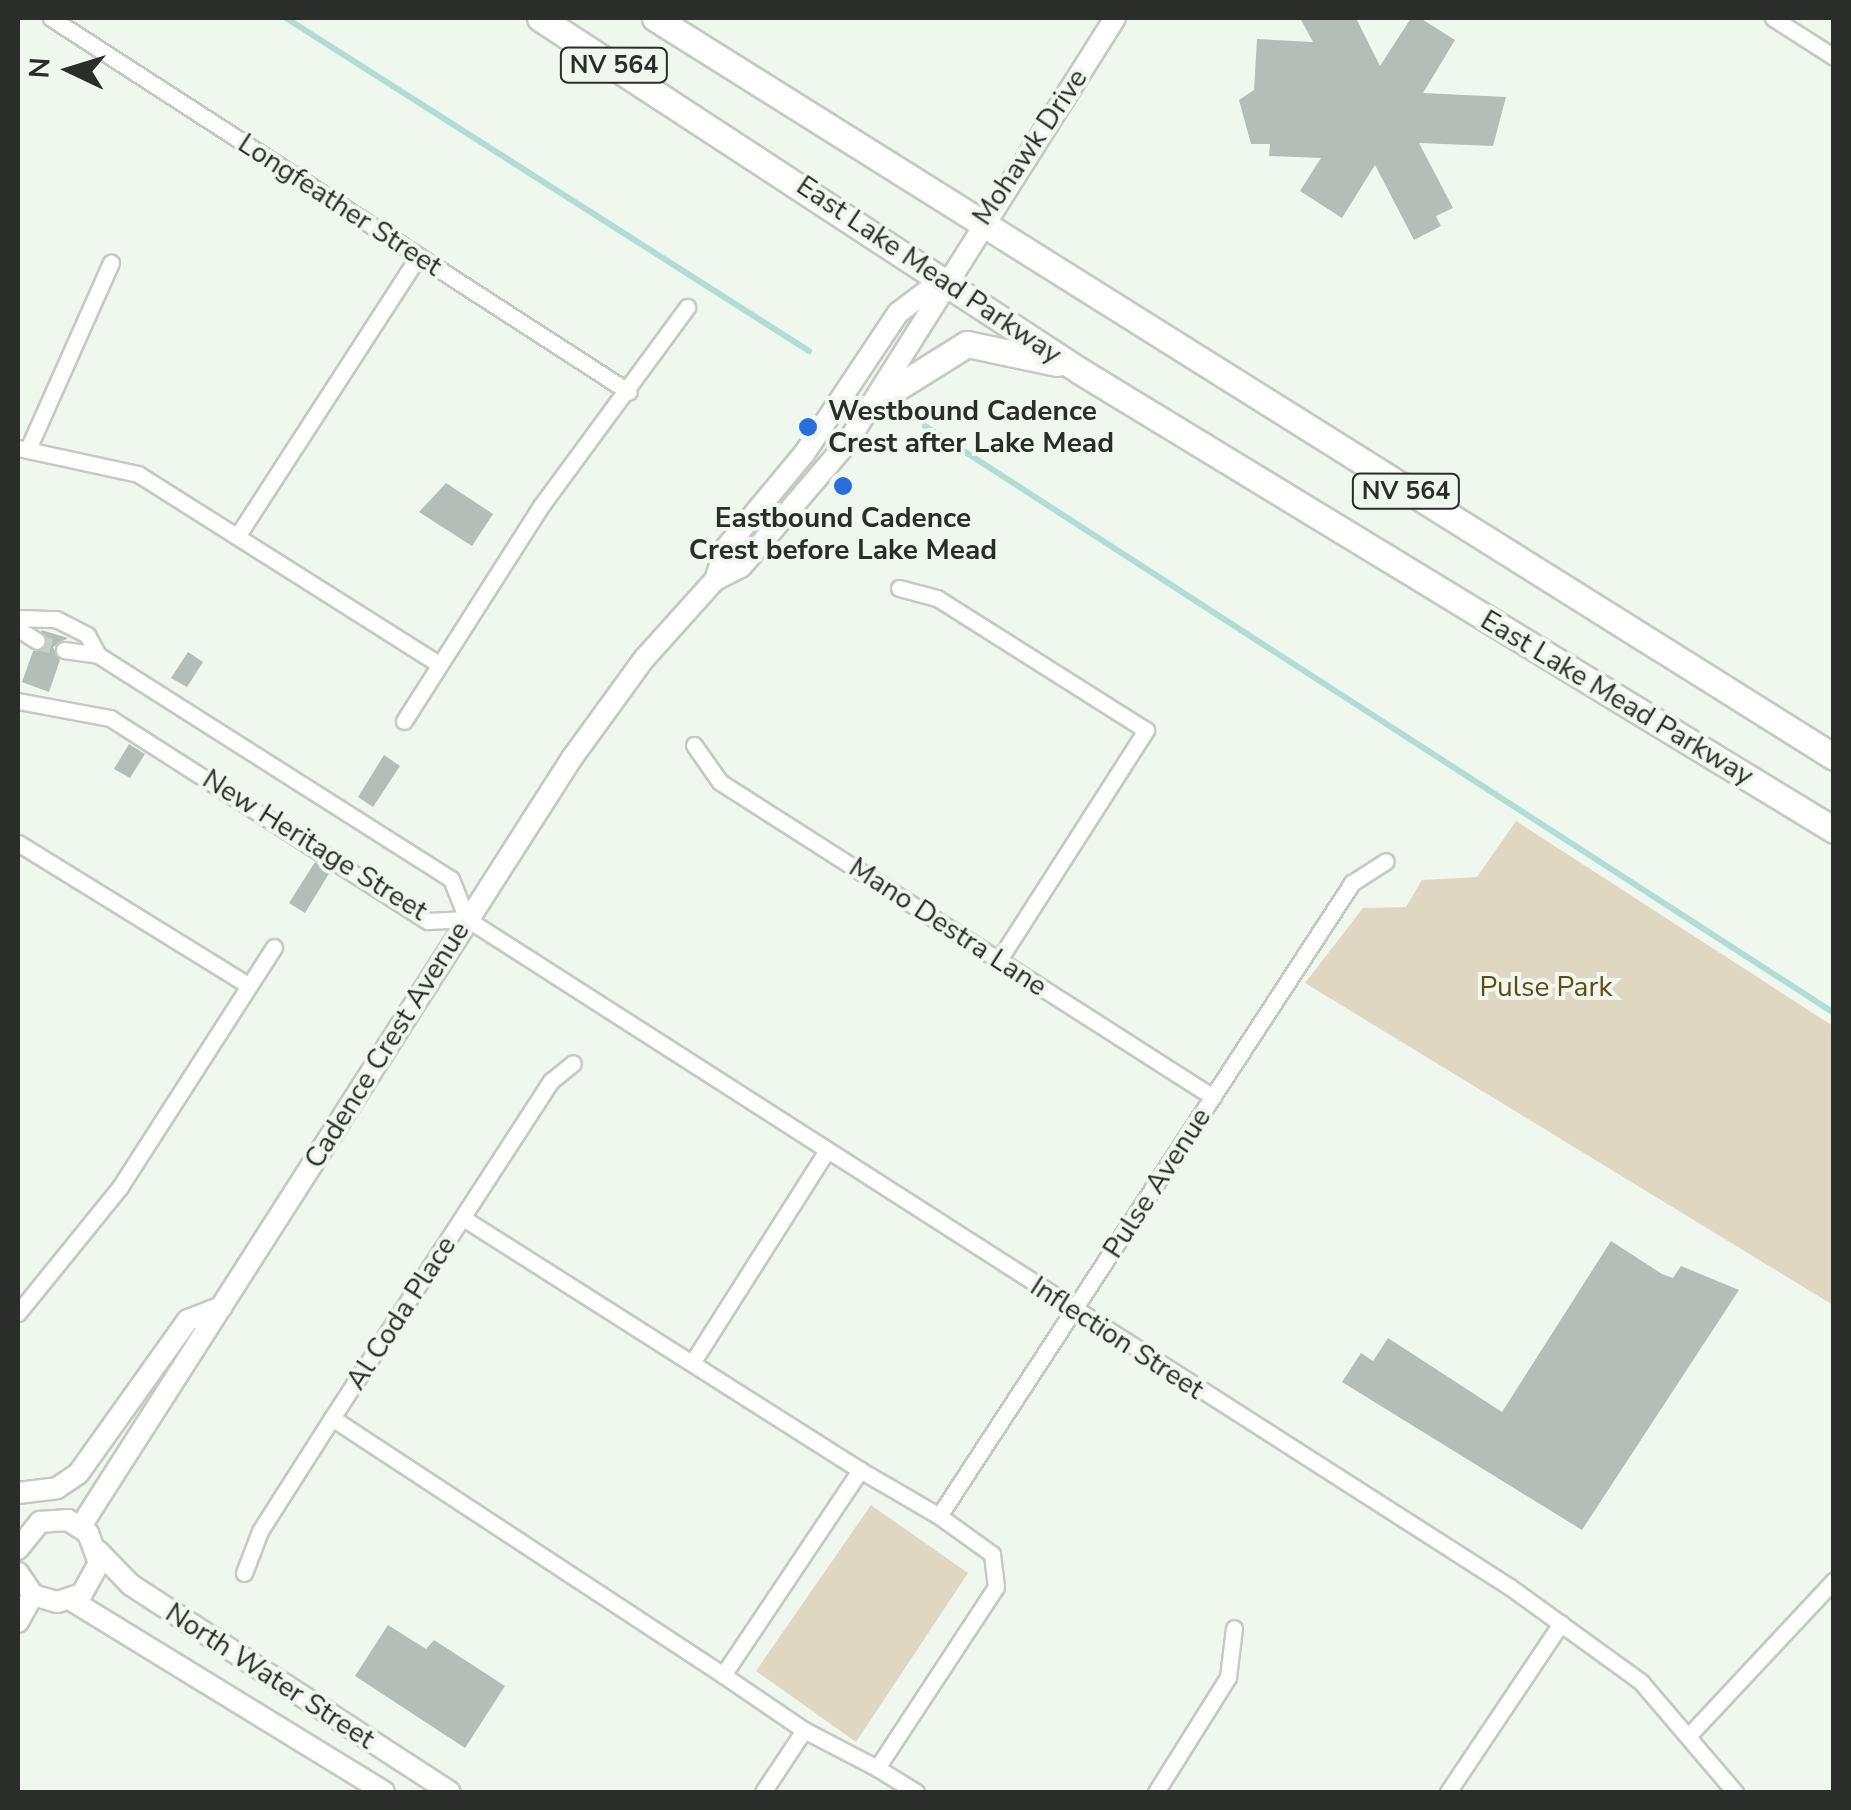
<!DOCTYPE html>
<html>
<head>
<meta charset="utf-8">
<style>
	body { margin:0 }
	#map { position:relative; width:1851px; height:1810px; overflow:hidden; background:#f0f7ee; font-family:"Nunito Sans",sans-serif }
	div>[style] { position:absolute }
	.green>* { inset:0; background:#e0d7c3 }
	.stream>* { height:6px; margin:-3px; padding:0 3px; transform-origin:3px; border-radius:3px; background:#b0ddd6 }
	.building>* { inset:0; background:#b4beb8 }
	.minor-tunnel>* { height:15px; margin-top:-7.5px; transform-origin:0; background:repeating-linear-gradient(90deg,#c8cfc7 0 15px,transparent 0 23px) }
	.roads { filter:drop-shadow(2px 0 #c4cac1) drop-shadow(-2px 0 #c4cac1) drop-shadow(0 2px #c4cac1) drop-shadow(0 -2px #c4cac1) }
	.minor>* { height:15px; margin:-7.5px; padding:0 7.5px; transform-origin:7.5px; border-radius:7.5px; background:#fff }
	.tertiary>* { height:20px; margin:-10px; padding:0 10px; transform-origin:10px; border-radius:10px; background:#fff }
	.primary>* { height:25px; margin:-12.5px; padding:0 12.5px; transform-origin:12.5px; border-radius:12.5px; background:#fff }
	.dots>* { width:28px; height:28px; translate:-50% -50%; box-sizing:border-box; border:5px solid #f0f7ee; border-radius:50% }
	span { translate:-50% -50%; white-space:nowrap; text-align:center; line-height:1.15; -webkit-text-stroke:8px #f0f7ee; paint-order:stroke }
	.shield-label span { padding:2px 8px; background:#f0f7ee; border:2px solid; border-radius:8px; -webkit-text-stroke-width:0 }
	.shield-label { font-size:25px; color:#2a2d29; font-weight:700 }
	.street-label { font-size:28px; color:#2a2d29 }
	.poi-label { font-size:28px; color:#2a2d29; font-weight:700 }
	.left { translate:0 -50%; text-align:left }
	.park-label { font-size:28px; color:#624c13 }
	.frame { position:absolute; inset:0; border:20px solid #2a2d29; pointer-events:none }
	.north { position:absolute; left:20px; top:20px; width:100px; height:100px; -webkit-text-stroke:8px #f0f7ee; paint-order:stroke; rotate:274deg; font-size:28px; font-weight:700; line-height:40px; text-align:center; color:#2a2d29 }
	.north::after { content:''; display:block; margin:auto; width:35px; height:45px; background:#2a2d29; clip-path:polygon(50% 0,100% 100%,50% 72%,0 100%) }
</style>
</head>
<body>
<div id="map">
	<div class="green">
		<div style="clip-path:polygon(1516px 821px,1833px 1026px,1833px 1305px,1305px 983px,1363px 908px,1406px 907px,1422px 880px,1477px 877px)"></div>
		<div style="clip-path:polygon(871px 1505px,968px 1573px,856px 1742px,756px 1671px)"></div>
	</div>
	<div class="stream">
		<div style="left:286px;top:18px;width:620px;rotate:32.49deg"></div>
		<div style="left:925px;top:426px;width:1082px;rotate:32.85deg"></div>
	</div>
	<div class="building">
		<div style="clip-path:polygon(1300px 18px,1356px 18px,1380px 66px,1411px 18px,1420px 18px,1455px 40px,1423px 93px,1506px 97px,1493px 146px,1419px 143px,1453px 208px,1436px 216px,1441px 226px,1414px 240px,1375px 165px,1342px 218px,1300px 191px,1321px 158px,1269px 156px,1270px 144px,1251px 144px,1239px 100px,1254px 90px,1257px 39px,1313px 42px)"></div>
		<div style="clip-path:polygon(446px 483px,493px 514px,472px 546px,419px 512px)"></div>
		<div style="clip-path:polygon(41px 630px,68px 638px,53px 647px,60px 660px,49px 692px,22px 682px,33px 651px,47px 646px)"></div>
		<div style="clip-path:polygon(188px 652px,203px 662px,187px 687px,171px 678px)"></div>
		<div style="clip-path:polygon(129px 744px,145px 754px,130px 778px,114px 769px)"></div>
		<div style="clip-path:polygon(384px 755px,400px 766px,373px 807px,358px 797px)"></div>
		<div style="clip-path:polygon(315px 862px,330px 872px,305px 913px,289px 903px)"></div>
		<div style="clip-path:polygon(1611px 1241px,1662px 1274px,1673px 1278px,1681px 1266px,1739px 1290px,1582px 1530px,1342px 1382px,1361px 1353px,1373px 1361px,1388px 1338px,1502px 1412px)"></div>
		<div style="clip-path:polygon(388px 1625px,426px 1649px,434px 1640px,505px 1686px,465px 1748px,355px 1676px)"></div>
	</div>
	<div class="minor-tunnel">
		<div style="left:37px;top:641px;width:28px;rotate:18deg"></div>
	</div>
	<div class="roads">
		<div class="minor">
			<div style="left:51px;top:18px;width:688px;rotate:32.91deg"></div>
			<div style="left:1773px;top:18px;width:72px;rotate:32.6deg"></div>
			<div style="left:18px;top:448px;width:123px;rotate:12.2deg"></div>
			<div style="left:138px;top:474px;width:355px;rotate:32.3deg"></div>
			<div style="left:28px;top:449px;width:204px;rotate:-66deg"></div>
			<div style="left:238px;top:535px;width:331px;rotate:-57.1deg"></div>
			<div style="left:899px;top:588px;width:39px;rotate:15deg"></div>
			<div style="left:937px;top:598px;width:247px;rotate:32.3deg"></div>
			<div style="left:1146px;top:730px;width:273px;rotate:122.6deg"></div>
			<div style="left:18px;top:618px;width:38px;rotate:2deg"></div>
			<div style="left:56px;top:619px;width:35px;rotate:27deg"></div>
			<div style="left:87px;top:635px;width:23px;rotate:61deg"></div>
			<div style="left:98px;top:655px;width:418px;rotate:32.4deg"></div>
			<div style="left:451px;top:879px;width:43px;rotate:68.2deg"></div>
			<div style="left:18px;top:629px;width:22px;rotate:32deg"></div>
			<div style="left:64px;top:650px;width:34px;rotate:8deg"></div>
			<div style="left:18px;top:701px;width:94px;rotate:10.5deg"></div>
			<div style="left:110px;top:718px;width:377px;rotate:32.6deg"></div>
			<div style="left:428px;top:921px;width:39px;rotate:-3deg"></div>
			<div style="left:404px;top:721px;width:255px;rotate:-57.5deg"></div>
			<div style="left:541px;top:506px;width:247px;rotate:-53.7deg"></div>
			<div style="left:694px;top:745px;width:45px;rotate:54.9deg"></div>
			<div style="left:720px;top:782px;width:585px;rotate:32.58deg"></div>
			<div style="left:18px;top:843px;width:270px;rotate:31.7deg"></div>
			<div style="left:467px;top:919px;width:1239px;rotate:32.64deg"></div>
			<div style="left:1510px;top:1587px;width:162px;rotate:35.9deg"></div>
			<div style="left:1641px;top:1682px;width:145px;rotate:49.5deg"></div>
			<div style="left:463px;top:1218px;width:470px;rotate:32.4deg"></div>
			<div style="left:18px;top:1313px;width:162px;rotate:-51deg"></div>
			<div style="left:120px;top:1187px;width:285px;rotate:-57.3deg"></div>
			<div style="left:692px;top:1363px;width:250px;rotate:-57.6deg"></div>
			<div style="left:332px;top:1418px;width:468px;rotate:33.3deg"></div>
			<div style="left:244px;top:1573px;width:45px;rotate:-69.1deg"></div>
			<div style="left:260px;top:1531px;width:134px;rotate:-57.5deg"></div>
			<div style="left:332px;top:1418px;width:402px;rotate:-57deg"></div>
			<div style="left:551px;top:1081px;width:28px;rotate:-39deg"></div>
			<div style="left:804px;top:1730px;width:98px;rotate:-145.8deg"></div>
			<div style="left:723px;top:1675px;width:247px;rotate:-56.2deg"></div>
			<div style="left:860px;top:1470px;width:91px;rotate:30.2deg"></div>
			<div style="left:1692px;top:1732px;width:208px;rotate:-46.9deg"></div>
			<div style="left:877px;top:1768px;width:46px;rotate:31.6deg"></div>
			<div style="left:763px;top:1792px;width:74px;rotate:-56.5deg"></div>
			<div style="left:804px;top:1730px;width:82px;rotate:27.5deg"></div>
			<div style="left:877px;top:1768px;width:217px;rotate:-56.7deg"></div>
			<div style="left:996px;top:1587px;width:33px;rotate:-97deg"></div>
			<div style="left:992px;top:1554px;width:65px;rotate:-144.4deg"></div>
			<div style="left:939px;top:1516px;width:756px;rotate:-56.88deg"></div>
			<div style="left:1352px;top:883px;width:40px;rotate:-32.9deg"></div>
			<div style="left:1156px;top:1792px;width:136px;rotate:-57.9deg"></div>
			<div style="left:1228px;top:1677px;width:49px;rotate:-83deg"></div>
			<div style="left:1448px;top:1792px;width:203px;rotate:-56.2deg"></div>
		</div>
		<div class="tertiary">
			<div style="left:715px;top:580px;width:33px;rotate:-72deg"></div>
			<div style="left:725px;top:549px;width:124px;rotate:-50.3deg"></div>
			<div style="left:804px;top:454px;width:169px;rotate:-56.3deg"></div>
			<div style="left:898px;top:313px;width:58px;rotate:-37.3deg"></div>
			<div style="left:18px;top:1493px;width:39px;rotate:-7deg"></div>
			<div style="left:57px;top:1488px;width:25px;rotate:-34deg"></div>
			<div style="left:78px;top:1474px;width:189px;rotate:-54.5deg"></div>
			<div style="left:188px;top:1320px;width:36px;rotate:-21deg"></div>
			<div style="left:81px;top:1526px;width:912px;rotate:-57.41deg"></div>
			<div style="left:572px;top:758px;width:122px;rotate:-54deg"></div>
			<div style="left:644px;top:659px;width:106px;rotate:-48.1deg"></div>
			<div style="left:715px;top:580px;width:29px;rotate:-27deg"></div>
			<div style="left:741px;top:567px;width:163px;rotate:-49.5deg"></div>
			<div style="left:847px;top:443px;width:502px;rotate:-57.76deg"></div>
			<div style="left:18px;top:1549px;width:35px;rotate:-51deg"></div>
			<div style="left:40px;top:1522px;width:28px;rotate:-4deg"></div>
			<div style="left:68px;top:1520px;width:24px;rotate:33deg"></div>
			<div style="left:88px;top:1533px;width:32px;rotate:70deg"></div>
			<div style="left:99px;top:1563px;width:35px;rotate:119deg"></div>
			<div style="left:82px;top:1594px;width:26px;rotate:162deg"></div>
			<div style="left:57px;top:1602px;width:25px;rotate:-164deg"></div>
			<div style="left:33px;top:1595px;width:27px;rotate:-124deg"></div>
			<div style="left:98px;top:1551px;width:47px;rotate:45.9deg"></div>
			<div style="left:131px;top:1585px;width:380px;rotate:33deg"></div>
			<div style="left:71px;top:1600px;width:367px;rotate:31.5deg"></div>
			<div style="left:18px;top:1622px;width:31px;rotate:-61deg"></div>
		</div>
		<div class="primary">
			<div style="left:540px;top:18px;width:645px;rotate:33.17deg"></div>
			<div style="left:1080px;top:371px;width:883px;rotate:31.33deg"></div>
			<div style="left:655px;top:18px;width:1391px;rotate:32.08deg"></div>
			<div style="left:877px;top:400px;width:106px;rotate:-31.9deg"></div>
			<div style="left:967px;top:344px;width:92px;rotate:11.9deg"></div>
		</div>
	</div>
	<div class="dots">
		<div style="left:808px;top:427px;background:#276eda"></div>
		<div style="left:843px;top:486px;background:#276eda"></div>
	</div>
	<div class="shield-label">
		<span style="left:614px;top:65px">NV 564</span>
		<span style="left:1406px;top:491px">NV 564</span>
	</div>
	<div class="street-label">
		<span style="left:1030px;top:147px;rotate:-56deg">Mohawk Drive</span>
		<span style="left:340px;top:205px;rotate:33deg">Longfeather Street</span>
		<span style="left:929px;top:270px;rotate:34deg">East Lake Mead Parkway</span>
		<span style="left:1617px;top:698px;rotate:31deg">East Lake Mead Parkway</span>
		<span style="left:315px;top:845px;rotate:32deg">New Heritage Street</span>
		<span style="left:948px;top:927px;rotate:33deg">Mano Destra Lane</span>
		<span style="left:387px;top:1045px;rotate:-58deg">Cadence Crest Avenue</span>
		<span style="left:1157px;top:1183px;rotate:-57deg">Pulse Avenue</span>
		<span style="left:401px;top:1313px;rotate:-57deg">Al Coda Place</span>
		<span style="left:1117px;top:1338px;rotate:33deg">Inflection Street</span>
		<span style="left:270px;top:1676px;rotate:33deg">North Water Street</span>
	</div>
	<div class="poi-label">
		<span class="left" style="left:828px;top:427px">Westbound Cadence<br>Crest after Lake Mead</span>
		<span style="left:843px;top:534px">Eastbound Cadence<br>Crest before Lake Mead</span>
	</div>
	<div class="park-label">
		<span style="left:1546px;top:987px">Pulse Park</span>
	</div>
	<div class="frame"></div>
	<div class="north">N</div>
</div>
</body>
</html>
